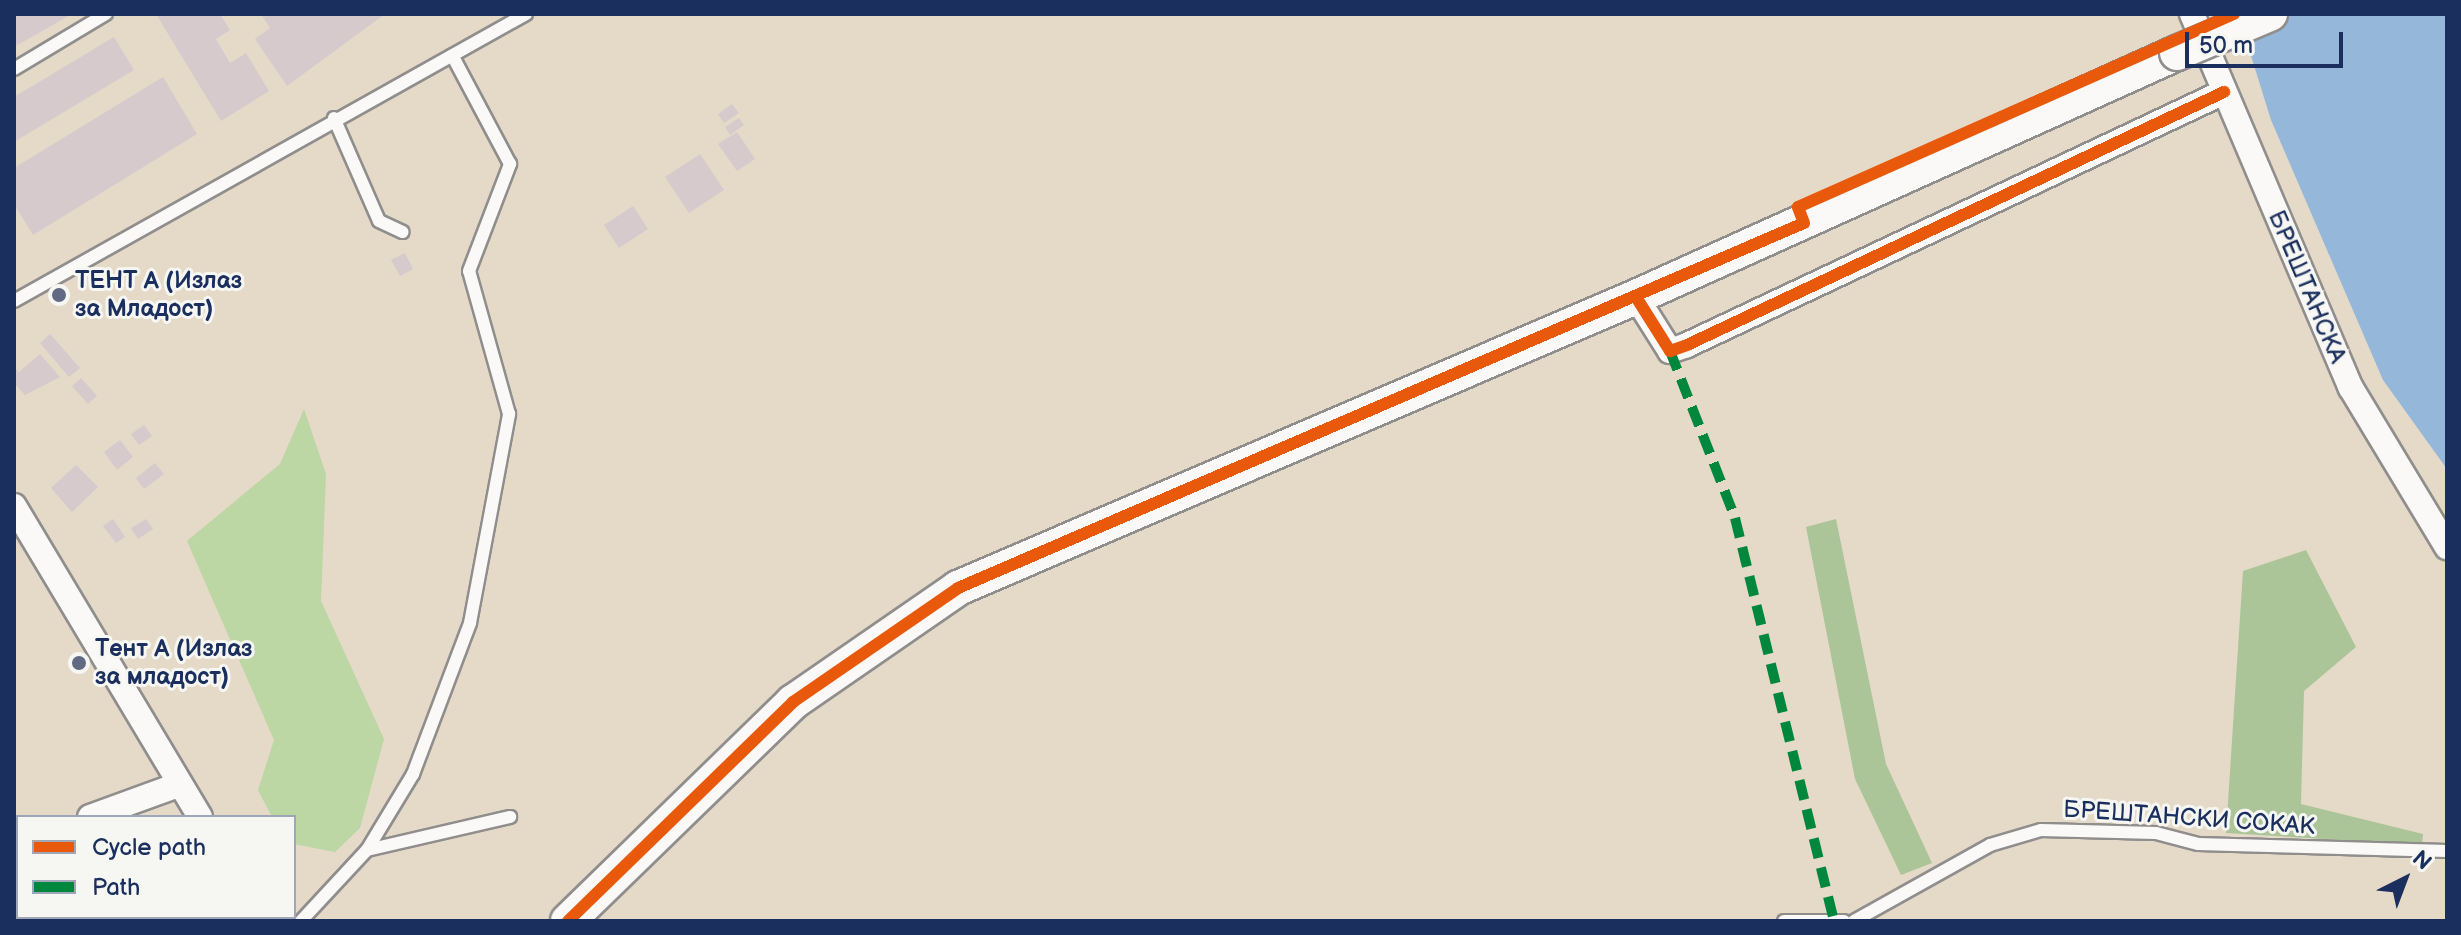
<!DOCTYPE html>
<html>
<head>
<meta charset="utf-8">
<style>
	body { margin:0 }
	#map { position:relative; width:2461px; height:935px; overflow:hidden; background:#e5d9c8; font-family:"Balsamiq Sans",sans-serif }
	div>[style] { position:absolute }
	.green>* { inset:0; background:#bcd6a4 }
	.forest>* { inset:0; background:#abc599 }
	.water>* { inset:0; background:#94b7da }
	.building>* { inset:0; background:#d7cacd }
	.roads { filter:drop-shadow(2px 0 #908e8d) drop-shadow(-2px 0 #908e8d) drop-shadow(0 2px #908e8d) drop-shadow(0 -2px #908e8d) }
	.lane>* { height:12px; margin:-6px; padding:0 6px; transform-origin:6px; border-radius:6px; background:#fbf9f7 }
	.street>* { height:24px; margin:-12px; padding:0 12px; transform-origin:12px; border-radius:12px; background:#fbf9f7 }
	.secondary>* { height:34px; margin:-17px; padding:0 17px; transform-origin:17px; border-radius:17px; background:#fbf9f7 }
	.bridges { filter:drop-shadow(2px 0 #908e8d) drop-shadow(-2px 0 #908e8d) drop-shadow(0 2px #908e8d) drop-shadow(0 -2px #908e8d) }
	.secondary-bridge>* { height:34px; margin:-17px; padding:0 17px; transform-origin:17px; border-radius:17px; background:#fbf9f7 }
	.quiet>* { height:10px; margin-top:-5px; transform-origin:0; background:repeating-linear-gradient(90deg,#00873e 0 20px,transparent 0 30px) }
	.cycleway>* { height:12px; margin:-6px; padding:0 6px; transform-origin:6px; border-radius:6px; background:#e8590c }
	.dots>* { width:22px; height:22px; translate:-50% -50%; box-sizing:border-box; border:4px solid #f6f6f2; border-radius:50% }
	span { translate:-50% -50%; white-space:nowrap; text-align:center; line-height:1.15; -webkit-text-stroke:6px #f6f6f2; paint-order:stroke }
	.poi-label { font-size:24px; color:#1b2f5e; font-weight:700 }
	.left { translate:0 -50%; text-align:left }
	.street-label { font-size:24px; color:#1b2f5e }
	.frame { position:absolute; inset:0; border:16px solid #1b2f5e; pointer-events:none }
	.legend { position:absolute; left:16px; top:815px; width:280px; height:104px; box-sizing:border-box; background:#f6f6f2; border:2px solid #9ea6b7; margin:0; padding:10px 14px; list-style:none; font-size:24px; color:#1b2f5e }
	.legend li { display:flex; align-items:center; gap:16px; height:40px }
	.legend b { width:40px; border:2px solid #9ea6b7 }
	.north { position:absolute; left:2365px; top:839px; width:80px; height:80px; -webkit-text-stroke:6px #f6f6f2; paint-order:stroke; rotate:42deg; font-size:22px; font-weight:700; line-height:32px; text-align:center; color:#1b2f5e }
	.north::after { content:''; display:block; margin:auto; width:28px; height:36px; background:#1b2f5e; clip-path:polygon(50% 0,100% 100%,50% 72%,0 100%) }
	.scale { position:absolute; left:2185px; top:32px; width:158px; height:36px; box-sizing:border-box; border:4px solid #1b2f5e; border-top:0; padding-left:10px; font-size:24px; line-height:28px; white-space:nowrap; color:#1b2f5e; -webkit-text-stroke:6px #f6f6f2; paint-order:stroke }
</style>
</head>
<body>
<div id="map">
	<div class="green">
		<div style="clip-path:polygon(304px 409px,326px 474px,321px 601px,384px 739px,360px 828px,335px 852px,294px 844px,294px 817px,272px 817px,258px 790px,274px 740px,187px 541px,280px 464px)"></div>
	</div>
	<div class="forest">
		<div style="clip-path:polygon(1836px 519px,1886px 764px,1932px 863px,1901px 875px,1855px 779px,1806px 527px)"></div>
		<div style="clip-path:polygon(2306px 550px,2356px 647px,2304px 691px,2301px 804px,2423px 834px,2422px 845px,2226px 833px,2243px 571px)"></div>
	</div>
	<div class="water">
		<div style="clip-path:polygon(2238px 14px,2447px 14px,2447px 469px,2383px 380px,2271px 120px)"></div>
	</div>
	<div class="building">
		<div style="clip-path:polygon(14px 14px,72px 14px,14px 47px)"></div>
		<div style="clip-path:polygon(156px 14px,220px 14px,230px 30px,216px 39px,230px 63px,246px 53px,269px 91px,221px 121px)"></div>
		<div style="clip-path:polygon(261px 14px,385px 14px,287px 86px,255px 39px,270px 28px)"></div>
		<div style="clip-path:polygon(114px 37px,134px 70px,14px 142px,14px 97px)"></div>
		<div style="clip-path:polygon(163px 77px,197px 134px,33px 235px,14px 204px,14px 168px)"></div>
		<div style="clip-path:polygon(732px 104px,739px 113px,724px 123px,718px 114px)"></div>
		<div style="clip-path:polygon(739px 118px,744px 125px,730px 135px,725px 127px)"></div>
		<div style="clip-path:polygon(737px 132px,755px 159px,737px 171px,718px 144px)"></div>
		<div style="clip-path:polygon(700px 154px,724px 190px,689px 213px,665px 177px)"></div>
		<div style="clip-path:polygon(633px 206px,648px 229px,619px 248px,604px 225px)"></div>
		<div style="clip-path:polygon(405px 253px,413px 269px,400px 276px,391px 260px)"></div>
		<div style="clip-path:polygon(50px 334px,80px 368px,69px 377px,40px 343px)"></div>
		<div style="clip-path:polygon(40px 354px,60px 377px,25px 395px,14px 383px,14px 367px,19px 372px)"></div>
		<div style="clip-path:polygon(81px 378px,97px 396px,88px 404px,72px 386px)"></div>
		<div style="clip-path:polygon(144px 425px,152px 436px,139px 445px,131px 434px)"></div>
		<div style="clip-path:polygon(120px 440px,133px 457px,117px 470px,104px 452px)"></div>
		<div style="clip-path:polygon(155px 463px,164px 474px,144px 489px,136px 478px)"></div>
		<div style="clip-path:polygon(76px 465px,98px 487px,72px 512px,51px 488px)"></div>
		<div style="clip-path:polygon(113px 519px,125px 537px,116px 543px,103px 526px)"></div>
		<div style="clip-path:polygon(146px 519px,153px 529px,138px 539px,131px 528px)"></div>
	</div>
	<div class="roads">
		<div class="lane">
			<div style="left:14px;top:69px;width:107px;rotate:-30.9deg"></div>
			<div style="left:334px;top:118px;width:112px;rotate:66.4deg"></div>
			<div style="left:379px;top:221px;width:26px;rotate:25deg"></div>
			<div style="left:14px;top:301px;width:587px;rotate:-29.27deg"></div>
			<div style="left:367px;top:850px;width:89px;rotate:-58.8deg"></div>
			<div style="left:413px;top:774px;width:161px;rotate:-69.3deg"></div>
			<div style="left:470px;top:623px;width:213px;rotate:-79.4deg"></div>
			<div style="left:509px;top:414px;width:148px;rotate:-105.6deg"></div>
			<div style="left:469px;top:271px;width:115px;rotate:-69deg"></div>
			<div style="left:510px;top:164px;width:123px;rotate:-118deg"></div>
			<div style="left:301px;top:921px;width:97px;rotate:-47.1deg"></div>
			<div style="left:367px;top:850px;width:147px;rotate:-13deg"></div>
			<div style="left:1784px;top:921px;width:60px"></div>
			<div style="left:1854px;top:921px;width:156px;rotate:-29.2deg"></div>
			<div style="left:1990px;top:845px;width:53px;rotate:-16.4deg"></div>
			<div style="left:2041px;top:830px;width:115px;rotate:1.5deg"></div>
			<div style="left:2156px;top:833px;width:43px;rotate:14.7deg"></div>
			<div style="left:2198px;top:844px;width:249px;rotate:1.6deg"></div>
		</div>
		<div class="street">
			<div style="left:2192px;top:14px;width:406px;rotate:67deg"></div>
			<div style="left:2351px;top:388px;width:186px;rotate:58.9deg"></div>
			<div style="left:1636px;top:297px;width:64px;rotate:57.8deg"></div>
			<div style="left:1670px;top:351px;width:18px;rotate:-19deg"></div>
			<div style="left:1687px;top:345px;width:594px;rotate:-25.23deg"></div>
			<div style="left:14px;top:506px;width:362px;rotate:59.1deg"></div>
			<div style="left:90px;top:817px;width:94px;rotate:-20deg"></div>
			<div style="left:14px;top:844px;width:4px;rotate:-14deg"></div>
			<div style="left:269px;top:917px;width:5px;rotate:53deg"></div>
		</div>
		<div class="secondary">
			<div style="left:568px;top:921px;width:314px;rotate:-44.2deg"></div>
			<div style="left:793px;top:702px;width:201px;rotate:-34.6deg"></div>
			<div style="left:958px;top:588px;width:738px;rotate:-23.23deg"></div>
			<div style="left:1636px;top:297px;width:593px;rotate:-24.28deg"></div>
		</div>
	</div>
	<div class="bridges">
		<div class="secondary-bridge">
			<div style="left:2177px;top:53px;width:101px;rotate:-22.8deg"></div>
		</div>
	</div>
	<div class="quiet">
		<div style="left:1670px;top:351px;width:179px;rotate:68.7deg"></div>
		<div style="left:1735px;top:518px;width:414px;rotate:76.2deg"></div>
	</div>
	<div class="cycleway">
		<div style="left:1636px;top:297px;width:64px;rotate:57.8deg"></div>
		<div style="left:1670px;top:351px;width:18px;rotate:-19deg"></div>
		<div style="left:1687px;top:345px;width:594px;rotate:-25.23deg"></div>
		<div style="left:568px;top:921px;width:314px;rotate:-44.2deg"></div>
		<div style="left:793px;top:702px;width:201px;rotate:-34.6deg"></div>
		<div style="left:958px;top:588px;width:921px;rotate:-23.34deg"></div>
		<div style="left:1804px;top:223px;width:17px;rotate:-111deg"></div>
		<div style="left:1798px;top:207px;width:477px;rotate:-23.9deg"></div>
	</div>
	<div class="dots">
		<div style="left:59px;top:295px;background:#626a83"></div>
		<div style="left:79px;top:663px;background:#626a83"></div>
	</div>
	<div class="poi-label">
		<span class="left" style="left:75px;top:295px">ТЕНТ А (Излаз<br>за Младост)</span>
		<span class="left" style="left:95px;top:663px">Тент А (Излаз<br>за младост)</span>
	</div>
	<div class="street-label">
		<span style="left:2307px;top:287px;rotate:67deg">БРЕШТАНСКА</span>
		<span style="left:2189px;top:818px;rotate:4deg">БРЕШТАНСКИ СОКАК</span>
	</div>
	<div class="frame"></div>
	<ul class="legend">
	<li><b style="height:10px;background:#e8590c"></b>Cycle path</li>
	<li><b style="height:10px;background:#00873e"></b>Path</li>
	</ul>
	<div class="north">N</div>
	<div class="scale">50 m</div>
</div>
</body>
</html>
